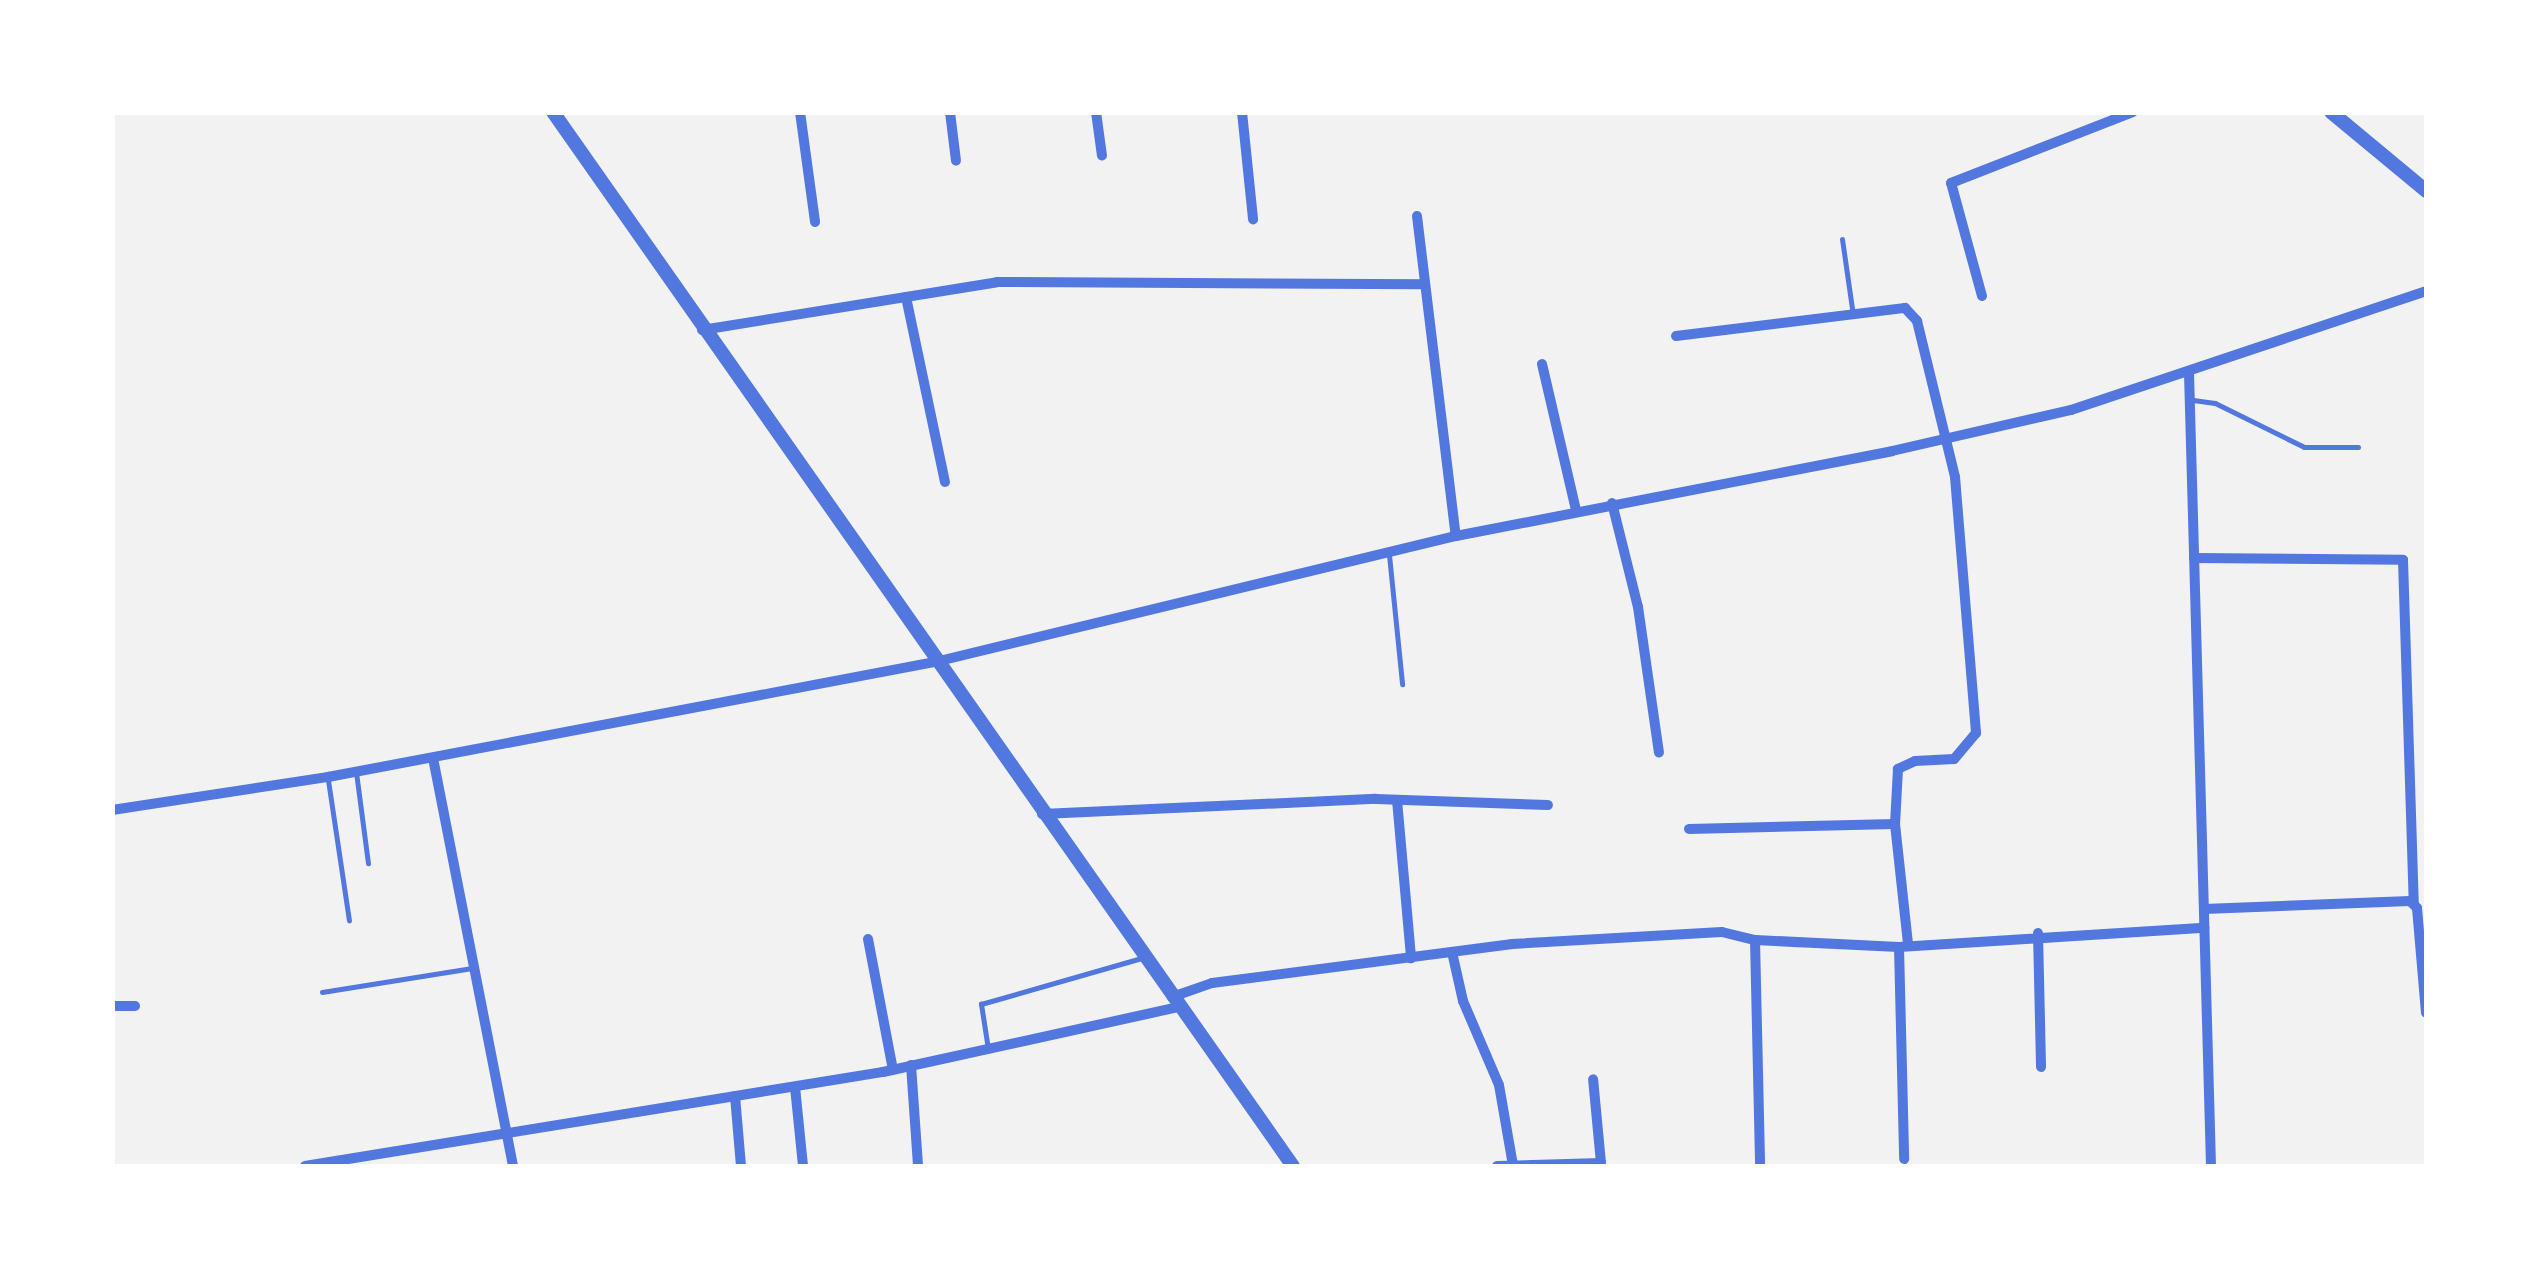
<!DOCTYPE html>
<html>
<head>
<meta charset="utf-8">
<style>
	body { margin:0 }
	#map { position:relative; width:2539px; height:1279px; overflow:hidden; background:#f2f2f2; font-family:"Fira Sans Condensed",sans-serif }
	div>[style] { position:absolute }
	.service>* { height:5px; margin:-2.5px; padding:0 2.5px; transform-origin:2.5px; border-radius:2.5px; background:#5277de }
	.minor>* { height:10px; margin:-5px; padding:0 5px; transform-origin:5px; border-radius:5px; background:#5277de }
	.tertiary>* { height:14px; margin:-7px; padding:0 7px; transform-origin:7px; border-radius:7px; background:#5277de }
	span { translate:-50% -50%; white-space:nowrap; text-align:center; line-height:1.15; -webkit-text-stroke:10px #fff; paint-order:stroke }
	.frame { position:absolute; inset:0; border:115px solid #fff; pointer-events:none }
</style>
</head>
<body>
<div id="map">
	<div class="service">
		<div style="left:1842px;top:239px;width:77px;rotate:81.8deg"></div>
		<div style="left:2193px;top:400px;width:22px;rotate:8deg"></div>
		<div style="left:2215px;top:403px;width:99px;rotate:26.3deg"></div>
		<div style="left:2304px;top:447px;width:54px"></div>
		<div style="left:1389px;top:555px;width:130px;rotate:84.2deg"></div>
		<div style="left:356px;top:772px;width:92px;rotate:82.5deg"></div>
		<div style="left:328px;top:780px;width:142px;rotate:81.5deg"></div>
		<div style="left:322px;top:992px;width:152px;rotate:-9.1deg"></div>
		<div style="left:988px;top:1049px;width:46px;rotate:-98.8deg"></div>
		<div style="left:981px;top:1004px;width:166px;rotate:-16deg"></div>
	</div>
	<div class="minor">
		<div style="left:800px;top:112px;width:111px;rotate:82.2deg"></div>
		<div style="left:950px;top:112px;width:49px;rotate:83deg"></div>
		<div style="left:1096px;top:112px;width:44px;rotate:82.2deg"></div>
		<div style="left:1242px;top:112px;width:108px;rotate:84.1deg"></div>
		<div style="left:1417px;top:216px;width:322px;rotate:83.1deg"></div>
		<div style="left:1982px;top:296px;width:117px;rotate:-105.3deg"></div>
		<div style="left:1951px;top:183px;width:195px;rotate:-21.3deg"></div>
		<div style="left:906px;top:297px;width:189px;rotate:78.1deg"></div>
		<div style="left:702px;top:330px;width:299px;rotate:-9.2deg"></div>
		<div style="left:997px;top:282px;width:428px;rotate:0.3deg"></div>
		<div style="left:1676px;top:336px;width:231px;rotate:-7deg"></div>
		<div style="left:1905px;top:308px;width:18px;rotate:47deg"></div>
		<div style="left:1917px;top:321px;width:161px;rotate:76.3deg"></div>
		<div style="left:1955px;top:477px;width:257px;rotate:85.3deg"></div>
		<div style="left:1976px;top:733px;width:34px;rotate:130deg"></div>
		<div style="left:1954px;top:759px;width:39px;rotate:177deg"></div>
		<div style="left:1915px;top:761px;width:19px;rotate:155deg"></div>
		<div style="left:1898px;top:769px;width:55px;rotate:93.1deg"></div>
		<div style="left:1542px;top:364px;width:150px;rotate:76.9deg"></div>
		<div style="left:2189px;top:373px;width:793px;rotate:88.41deg"></div>
		<div style="left:1612px;top:503px;width:107px;rotate:76deg"></div>
		<div style="left:1638px;top:607px;width:147px;rotate:81.8deg"></div>
		<div style="left:2194px;top:558px;width:209px;rotate:0.5deg"></div>
		<div style="left:2403px;top:560px;width:343px;rotate:88.2deg"></div>
		<div style="left:433px;top:758px;width:416px;rotate:78.9deg"></div>
		<div style="left:1397px;top:800px;width:159px;rotate:84.9deg"></div>
		<div style="left:112px;top:810px;width:219px;rotate:-8.7deg"></div>
		<div style="left:328px;top:777px;width:618px;rotate:-10.73deg"></div>
		<div style="left:935px;top:662px;width:536px;rotate:-13.6deg"></div>
		<div style="left:1456px;top:536px;width:444px;rotate:-11deg"></div>
		<div style="left:1892px;top:451px;width:184px;rotate:-12.9deg"></div>
		<div style="left:2071px;top:410px;width:374px;rotate:-18.5deg"></div>
		<div style="left:1042px;top:814px;width:334px;rotate:-2.6deg"></div>
		<div style="left:1376px;top:799px;width:172px;rotate:2deg"></div>
		<div style="left:1689px;top:829px;width:206px;rotate:-1.4deg"></div>
		<div style="left:1895px;top:824px;width:121px;rotate:83.8deg"></div>
		<div style="left:2204px;top:909px;width:206px;rotate:-2.2deg"></div>
		<div style="left:2410px;top:901px;width:10px;rotate:45deg"></div>
		<div style="left:2417px;top:908px;width:105px;rotate:85.1deg"></div>
		<div style="left:2038px;top:933px;width:134px;rotate:88.7deg"></div>
		<div style="left:868px;top:939px;width:133px;rotate:79.2deg"></div>
		<div style="left:1755px;top:940px;width:226px;rotate:88.7deg"></div>
		<div style="left:1899px;top:947px;width:212px;rotate:88.6deg"></div>
		<div style="left:1452px;top:952px;width:50px;rotate:77.3deg"></div>
		<div style="left:1463px;top:1001px;width:91px;rotate:66.8deg"></div>
		<div style="left:1499px;top:1085px;width:81px;rotate:80.1deg"></div>
		<div style="left:1172px;top:997px;width:42px;rotate:-19.3deg"></div>
		<div style="left:1212px;top:983px;width:303px;rotate:-7.4deg"></div>
		<div style="left:1512px;top:944px;width:210px;rotate:-3.3deg"></div>
		<div style="left:1722px;top:932px;width:34px;rotate:14deg"></div>
		<div style="left:1755px;top:940px;width:144px;rotate:2.8deg"></div>
		<div style="left:1899px;top:947px;width:306px;rotate:-3.6deg"></div>
		<div style="left:112px;top:1006px;width:23px"></div>
		<div style="left:911px;top:1065px;width:101px;rotate:86deg"></div>
		<div style="left:795px;top:1087px;width:79px;rotate:84.2deg"></div>
		<div style="left:735px;top:1096px;width:70px;rotate:85.1deg"></div>
		<div style="left:305px;top:1166px;width:586px;rotate:-9.24deg"></div>
		<div style="left:883px;top:1072px;width:303px;rotate:-12.4deg"></div>
		<div style="left:1497px;top:1166px;width:104px;rotate:-1.7deg"></div>
		<div style="left:1601px;top:1163px;width:84px;rotate:-95.4deg"></div>
	</div>
	<div class="tertiary">
		<div style="left:553px;top:112px;width:1288px;rotate:54.93deg"></div>
		<div style="left:2331px;top:112px;width:124px;rotate:39.7deg"></div>
	</div>
	<div class="frame"></div>
</div>
</body>
</html>
